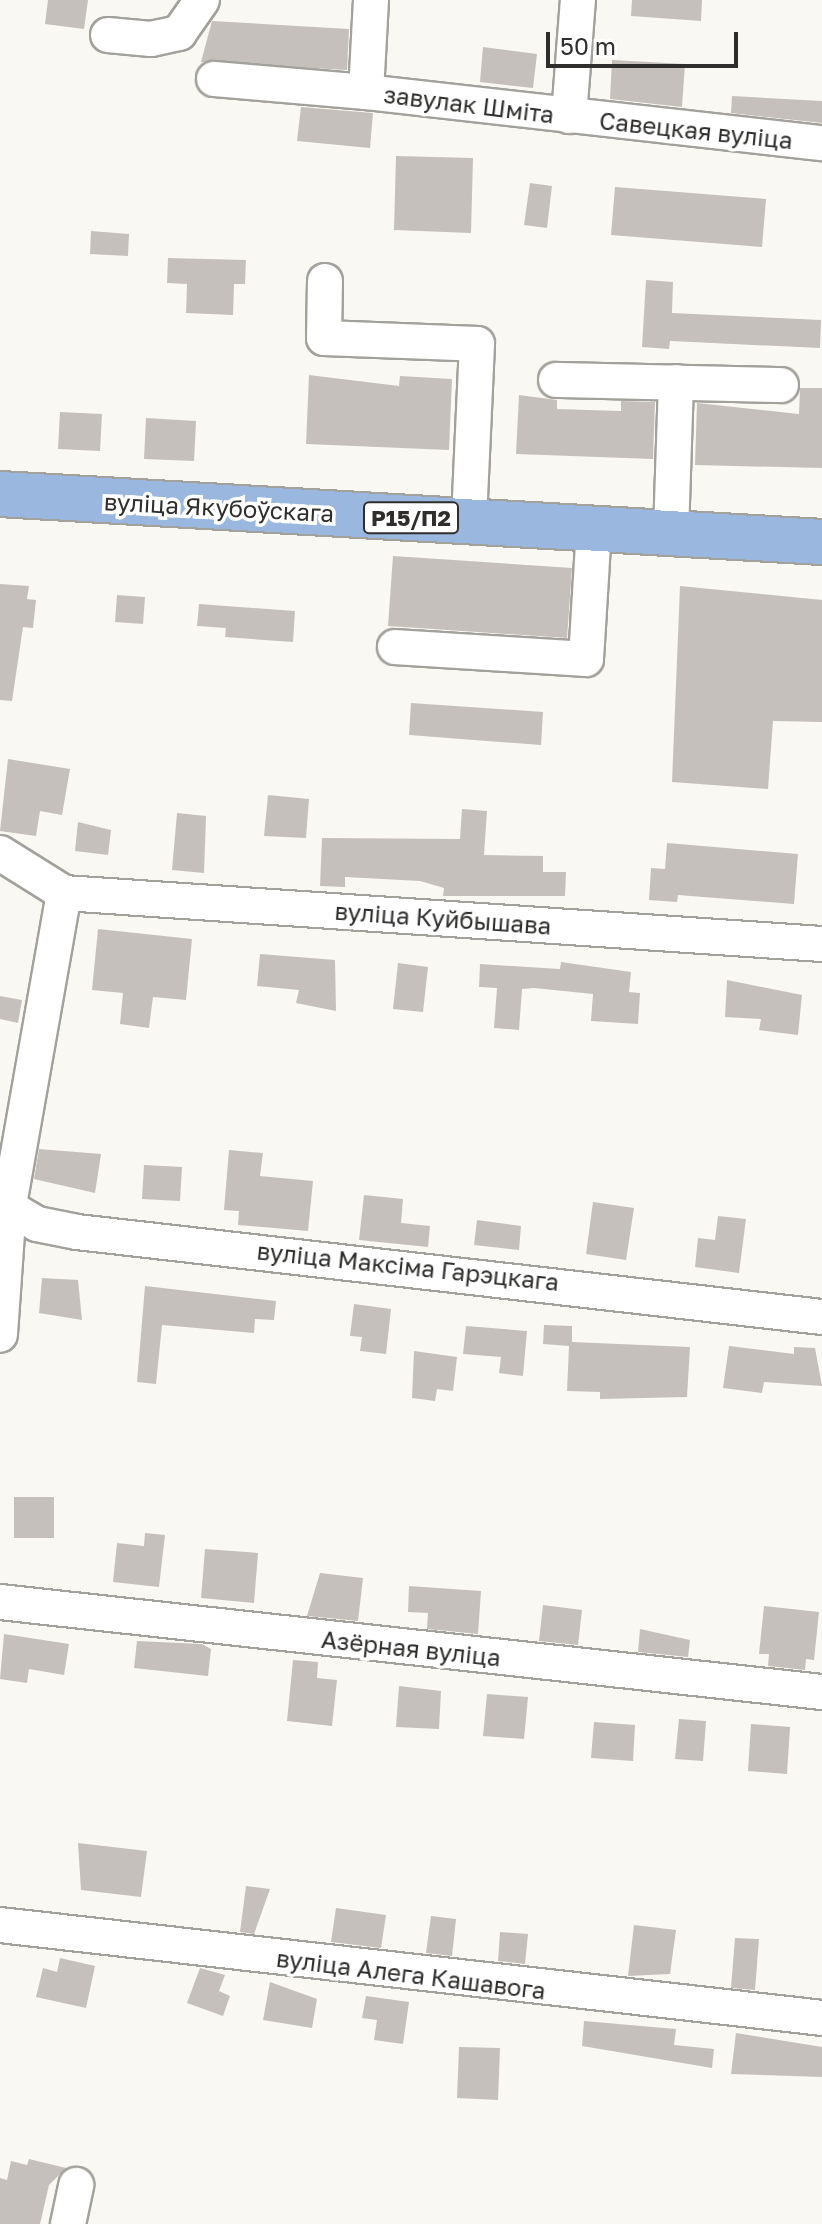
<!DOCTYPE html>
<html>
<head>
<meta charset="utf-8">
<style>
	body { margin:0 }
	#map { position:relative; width:822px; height:2224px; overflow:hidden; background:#faf8f2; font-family:"Golos Text",sans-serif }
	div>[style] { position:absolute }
	.building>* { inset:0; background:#c5c0bc }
	.roads { filter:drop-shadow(2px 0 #a3a19c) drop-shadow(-2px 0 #a3a19c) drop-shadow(0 2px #a3a19c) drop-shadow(0 -2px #a3a19c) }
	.minor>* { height:34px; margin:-17px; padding:0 17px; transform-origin:17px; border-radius:17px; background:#fff }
	.major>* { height:44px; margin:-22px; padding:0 22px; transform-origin:22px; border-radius:22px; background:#9ab8df }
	span { translate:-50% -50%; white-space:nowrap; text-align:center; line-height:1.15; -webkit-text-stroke:7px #fff; paint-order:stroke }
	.shield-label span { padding:2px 6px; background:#fff; border:2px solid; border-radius:6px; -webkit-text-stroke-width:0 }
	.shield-label { font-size:22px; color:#2f2e2c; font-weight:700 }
	.street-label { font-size:24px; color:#2f2e2c }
	.scale { position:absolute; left:546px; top:32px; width:192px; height:36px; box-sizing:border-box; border:4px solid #2f2e2c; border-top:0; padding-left:10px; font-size:24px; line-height:28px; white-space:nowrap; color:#2f2e2c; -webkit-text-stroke:6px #fff; paint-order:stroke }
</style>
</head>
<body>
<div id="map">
	<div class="building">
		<div style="clip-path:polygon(48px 0,88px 0,84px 29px,45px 24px)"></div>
		<div style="clip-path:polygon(632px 0,702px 0,701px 21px,631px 16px)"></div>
		<div style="clip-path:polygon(212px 21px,349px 29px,347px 70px,201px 62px)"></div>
		<div style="clip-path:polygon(483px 47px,537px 54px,533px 88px,480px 82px)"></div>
		<div style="clip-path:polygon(612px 60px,685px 64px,682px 107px,610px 99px)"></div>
		<div style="clip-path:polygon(732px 96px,822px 101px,822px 123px,731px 113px)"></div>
		<div style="clip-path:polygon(301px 107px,373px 113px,370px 148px,297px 141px)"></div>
		<div style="clip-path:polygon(396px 156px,473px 158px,471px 233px,394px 230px)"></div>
		<div style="clip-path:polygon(530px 183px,552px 186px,547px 228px,524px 225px)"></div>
		<div style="clip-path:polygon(615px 187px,766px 199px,762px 247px,611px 235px)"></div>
		<div style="clip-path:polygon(91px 231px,129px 234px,128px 256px,90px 254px)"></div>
		<div style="clip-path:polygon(168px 258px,246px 260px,245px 284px,234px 284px,233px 315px,186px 313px,187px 284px,167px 283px)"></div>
		<div style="clip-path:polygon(646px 280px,673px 282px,672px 313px,821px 320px,820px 348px,670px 341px,669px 349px,642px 347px)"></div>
		<div style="clip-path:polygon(309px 375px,399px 386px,400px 376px,452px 379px,449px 450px,306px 444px)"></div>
		<div style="clip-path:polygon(800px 388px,822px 388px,822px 468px,695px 465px,697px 403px,799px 414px)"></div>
		<div style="clip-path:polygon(519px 395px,557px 400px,557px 409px,621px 411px,621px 401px,655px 402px,653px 459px,516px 454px)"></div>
		<div style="clip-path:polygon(60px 412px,102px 414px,100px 451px,58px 449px)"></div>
		<div style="clip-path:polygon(146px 418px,196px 421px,194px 461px,144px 459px)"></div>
		<div style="clip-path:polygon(393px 556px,572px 568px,567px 638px,388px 626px)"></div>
		<div style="clip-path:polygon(0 584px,29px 586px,27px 599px,36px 600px,33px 628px,23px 627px,12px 701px,0 700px)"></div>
		<div style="clip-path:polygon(680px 586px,822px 600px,822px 722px,773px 721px,768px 789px,672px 782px)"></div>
		<div style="clip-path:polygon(117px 595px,145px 597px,143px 624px,115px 622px)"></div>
		<div style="clip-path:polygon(199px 604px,295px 611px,293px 642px,225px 637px,226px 628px,197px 626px)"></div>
		<div style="clip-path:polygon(411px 703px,543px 712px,541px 745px,409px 735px)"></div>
		<div style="clip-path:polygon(8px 759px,70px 769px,62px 815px,40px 811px,36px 836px,0 831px)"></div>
		<div style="clip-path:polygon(268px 795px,309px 799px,306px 838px,264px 836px)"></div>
		<div style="clip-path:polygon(462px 809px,487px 811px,484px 855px,543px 856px,543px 872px,566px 872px,565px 896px,443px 896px,444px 888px,420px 881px,345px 877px,345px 887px,320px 886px,322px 838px,460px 839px)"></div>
		<div style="clip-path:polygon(177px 813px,206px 816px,204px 873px,172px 870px)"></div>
		<div style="clip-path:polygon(78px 822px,111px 830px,108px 855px,75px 851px)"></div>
		<div style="clip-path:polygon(667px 843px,798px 854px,794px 904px,678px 895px,677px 902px,649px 900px,651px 868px,665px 869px)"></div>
		<div style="clip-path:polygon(98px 929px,192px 939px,186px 1000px,153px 997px,149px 1028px,120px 1024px,123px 993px,92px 990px)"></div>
		<div style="clip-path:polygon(260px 954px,335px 960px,336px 1011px,296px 1003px,299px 990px,257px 986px)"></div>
		<div style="clip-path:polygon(561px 962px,631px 972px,629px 992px,640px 993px,638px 1024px,591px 1021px,593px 994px,534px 988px,522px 989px,519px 1030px,494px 1028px,497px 988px,479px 987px,480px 964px,560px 969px)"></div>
		<div style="clip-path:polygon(398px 963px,428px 967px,423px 1012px,393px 1009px)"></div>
		<div style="clip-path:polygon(727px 980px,802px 995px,798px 1035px,759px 1030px,761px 1019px,725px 1017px)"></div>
		<div style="clip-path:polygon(0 996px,22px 1000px,18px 1023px,0 1019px)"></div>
		<div style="clip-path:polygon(39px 1149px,101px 1154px,95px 1193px,34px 1179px)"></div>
		<div style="clip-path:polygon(229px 1150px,263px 1153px,260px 1176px,313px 1181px,308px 1231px,238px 1225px,239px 1211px,224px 1210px)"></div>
		<div style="clip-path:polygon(144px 1165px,182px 1167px,180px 1201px,142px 1199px)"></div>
		<div style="clip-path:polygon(364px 1195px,403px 1199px,401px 1223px,430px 1226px,428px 1247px,359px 1240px)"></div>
		<div style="clip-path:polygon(593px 1202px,634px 1208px,626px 1260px,586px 1254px)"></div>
		<div style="clip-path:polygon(718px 1216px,746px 1219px,739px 1273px,695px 1267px,698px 1238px,715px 1240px)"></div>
		<div style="clip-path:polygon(477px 1220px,521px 1226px,519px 1250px,474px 1245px)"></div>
		<div style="clip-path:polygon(42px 1278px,78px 1280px,82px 1320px,39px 1313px)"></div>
		<div style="clip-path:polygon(145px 1286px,276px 1301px,274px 1320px,255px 1319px,254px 1333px,162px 1325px,156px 1384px,137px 1382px)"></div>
		<div style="clip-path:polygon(354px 1304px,391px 1309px,386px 1354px,360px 1351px,362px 1337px,350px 1336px)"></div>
		<div style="clip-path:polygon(544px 1325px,572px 1326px,572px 1342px,690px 1347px,687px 1397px,600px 1399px,600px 1392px,567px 1391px,569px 1346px,543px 1344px)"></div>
		<div style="clip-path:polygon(466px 1326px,527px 1331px,523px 1376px,499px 1373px,501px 1357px,463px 1354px)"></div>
		<div style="clip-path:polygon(729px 1346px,794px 1354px,794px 1347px,815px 1348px,822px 1386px,764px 1382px,762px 1393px,723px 1388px)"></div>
		<div style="clip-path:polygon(414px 1351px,457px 1357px,453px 1391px,437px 1389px,435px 1401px,412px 1398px)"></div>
		<div style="clip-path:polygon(14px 1497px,54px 1497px,54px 1538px,14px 1538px)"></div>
		<div style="clip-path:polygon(145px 1533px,165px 1535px,159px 1587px,113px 1582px,117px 1543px,144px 1546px)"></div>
		<div style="clip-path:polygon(205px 1549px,258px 1553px,254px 1603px,201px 1598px)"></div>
		<div style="clip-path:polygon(320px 1573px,363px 1578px,358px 1621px,307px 1616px)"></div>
		<div style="clip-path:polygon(409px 1586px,481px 1591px,478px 1634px,427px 1629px,428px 1613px,408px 1612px)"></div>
		<div style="clip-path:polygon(543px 1605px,582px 1610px,578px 1645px,539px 1641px)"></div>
		<div style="clip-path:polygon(764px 1606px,819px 1612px,814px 1660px,806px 1659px,805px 1670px,768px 1666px,769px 1654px,759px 1654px)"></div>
		<div style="clip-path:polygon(640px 1629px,690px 1640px,688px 1657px,638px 1652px)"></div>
		<div style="clip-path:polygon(4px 1634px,69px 1644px,64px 1675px,29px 1669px,27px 1683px,0 1679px)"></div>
		<div style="clip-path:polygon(137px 1641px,202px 1644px,211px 1649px,208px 1676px,134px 1668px)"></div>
		<div style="clip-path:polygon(293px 1660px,318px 1662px,317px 1678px,337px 1680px,332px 1726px,287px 1721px)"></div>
		<div style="clip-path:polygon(399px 1686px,441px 1691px,439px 1729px,396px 1727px)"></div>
		<div style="clip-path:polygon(487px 1694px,528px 1697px,524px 1739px,483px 1736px)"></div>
		<div style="clip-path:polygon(679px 1719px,706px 1721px,703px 1761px,675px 1759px)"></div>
		<div style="clip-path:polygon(594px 1722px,635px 1725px,633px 1761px,591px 1758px)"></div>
		<div style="clip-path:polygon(751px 1724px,790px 1727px,787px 1774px,748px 1771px)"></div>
		<div style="clip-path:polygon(78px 1843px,147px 1851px,141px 1897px,81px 1890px)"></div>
		<div style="clip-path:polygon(246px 1886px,270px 1889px,254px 1934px,240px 1932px)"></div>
		<div style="clip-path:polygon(336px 1908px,386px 1915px,381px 1948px,331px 1942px)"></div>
		<div style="clip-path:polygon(431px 1916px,456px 1919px,452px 1956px,426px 1953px)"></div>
		<div style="clip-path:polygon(634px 1925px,676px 1930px,670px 1974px,628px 1976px)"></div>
		<div style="clip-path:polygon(500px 1932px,528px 1934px,525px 1964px,498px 1961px)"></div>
		<div style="clip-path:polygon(735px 1938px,759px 1939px,755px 1990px,731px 1988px)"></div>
		<div style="clip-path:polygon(60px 1958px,95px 1966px,86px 2008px,36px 1997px,43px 1968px,57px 1972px)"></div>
		<div style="clip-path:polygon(200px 1968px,225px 1975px,219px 1991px,230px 1996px,223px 2016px,187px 2003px)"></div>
		<div style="clip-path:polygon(270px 1982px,317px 1999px,312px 2028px,263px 2020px)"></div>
		<div style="clip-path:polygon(366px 1996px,409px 2002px,403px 2044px,374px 2040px,377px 2020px,362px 2018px)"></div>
		<div style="clip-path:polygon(584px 2021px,676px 2029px,674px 2045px,714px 2049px,712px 2068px,582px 2046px)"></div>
		<div style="clip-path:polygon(736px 2033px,822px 2047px,822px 2077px,731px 2074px)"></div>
		<div style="clip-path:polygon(459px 2047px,500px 2048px,498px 2100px,457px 2098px)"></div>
		<div style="clip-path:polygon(29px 2159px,66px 2168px,49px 2185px,40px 2224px,0 2224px,0 2178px,7px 2180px,11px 2161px,27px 2165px)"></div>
	</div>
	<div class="roads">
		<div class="minor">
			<div style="left:371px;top:0;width:92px;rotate:93.1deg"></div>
			<div style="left:366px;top:92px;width:459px;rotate:6.4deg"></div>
			<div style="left:108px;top:35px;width:43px;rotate:5.3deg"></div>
			<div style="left:151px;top:39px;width:29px;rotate:-12deg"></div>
			<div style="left:179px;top:33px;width:40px;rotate:-55.1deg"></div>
			<div style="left:214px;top:79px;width:153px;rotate:4.9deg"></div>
			<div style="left:569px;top:116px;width:116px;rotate:-85.6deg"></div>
			<div style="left:325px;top:281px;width:57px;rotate:91deg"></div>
			<div style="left:324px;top:338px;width:153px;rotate:2.2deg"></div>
			<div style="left:477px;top:344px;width:177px;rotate:92.6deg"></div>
			<div style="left:556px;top:380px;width:225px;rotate:1.3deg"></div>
			<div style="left:671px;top:533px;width:151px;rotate:-88.1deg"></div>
			<div style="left:395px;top:647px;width:191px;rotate:3.6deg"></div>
			<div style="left:586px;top:659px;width:130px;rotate:-86.5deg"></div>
			<div style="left:0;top:853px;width:75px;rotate:32deg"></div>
			<div style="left:64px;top:893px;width:317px;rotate:100deg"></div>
			<div style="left:9px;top:1205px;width:130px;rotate:94deg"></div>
			<div style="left:64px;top:893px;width:760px;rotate:3.85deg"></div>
			<div style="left:0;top:1202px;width:43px;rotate:30.7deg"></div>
			<div style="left:37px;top:1224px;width:41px;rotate:11.3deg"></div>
			<div style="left:77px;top:1232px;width:750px;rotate:6.51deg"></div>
			<div style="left:0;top:1602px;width:827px;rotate:6.25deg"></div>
			<div style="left:0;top:1925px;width:827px;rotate:6.45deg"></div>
			<div style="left:68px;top:2224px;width:40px;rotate:-78deg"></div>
		</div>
		<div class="major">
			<div style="left:0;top:494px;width:823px;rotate:3.34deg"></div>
		</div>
	</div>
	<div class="shield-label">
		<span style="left:411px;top:518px">Р15/П2</span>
	</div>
	<div class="street-label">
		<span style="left:469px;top:104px;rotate:7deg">завулак Шміта</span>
		<span style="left:696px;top:130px;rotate:6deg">Савецкая вуліца</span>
		<span style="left:219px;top:507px;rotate:3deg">вуліца Якубоўскага</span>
		<span style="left:443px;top:918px;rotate:4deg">вуліца Куйбышава</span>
		<span style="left:408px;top:1266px;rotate:6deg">вуліца Максіма Гарэцкага</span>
		<span style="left:411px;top:1648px;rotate:6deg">Азёрная вуліца</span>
		<span style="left:411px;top:1974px;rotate:7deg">вуліца Алега Кашавога</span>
	</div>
	<div class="scale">50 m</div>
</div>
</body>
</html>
